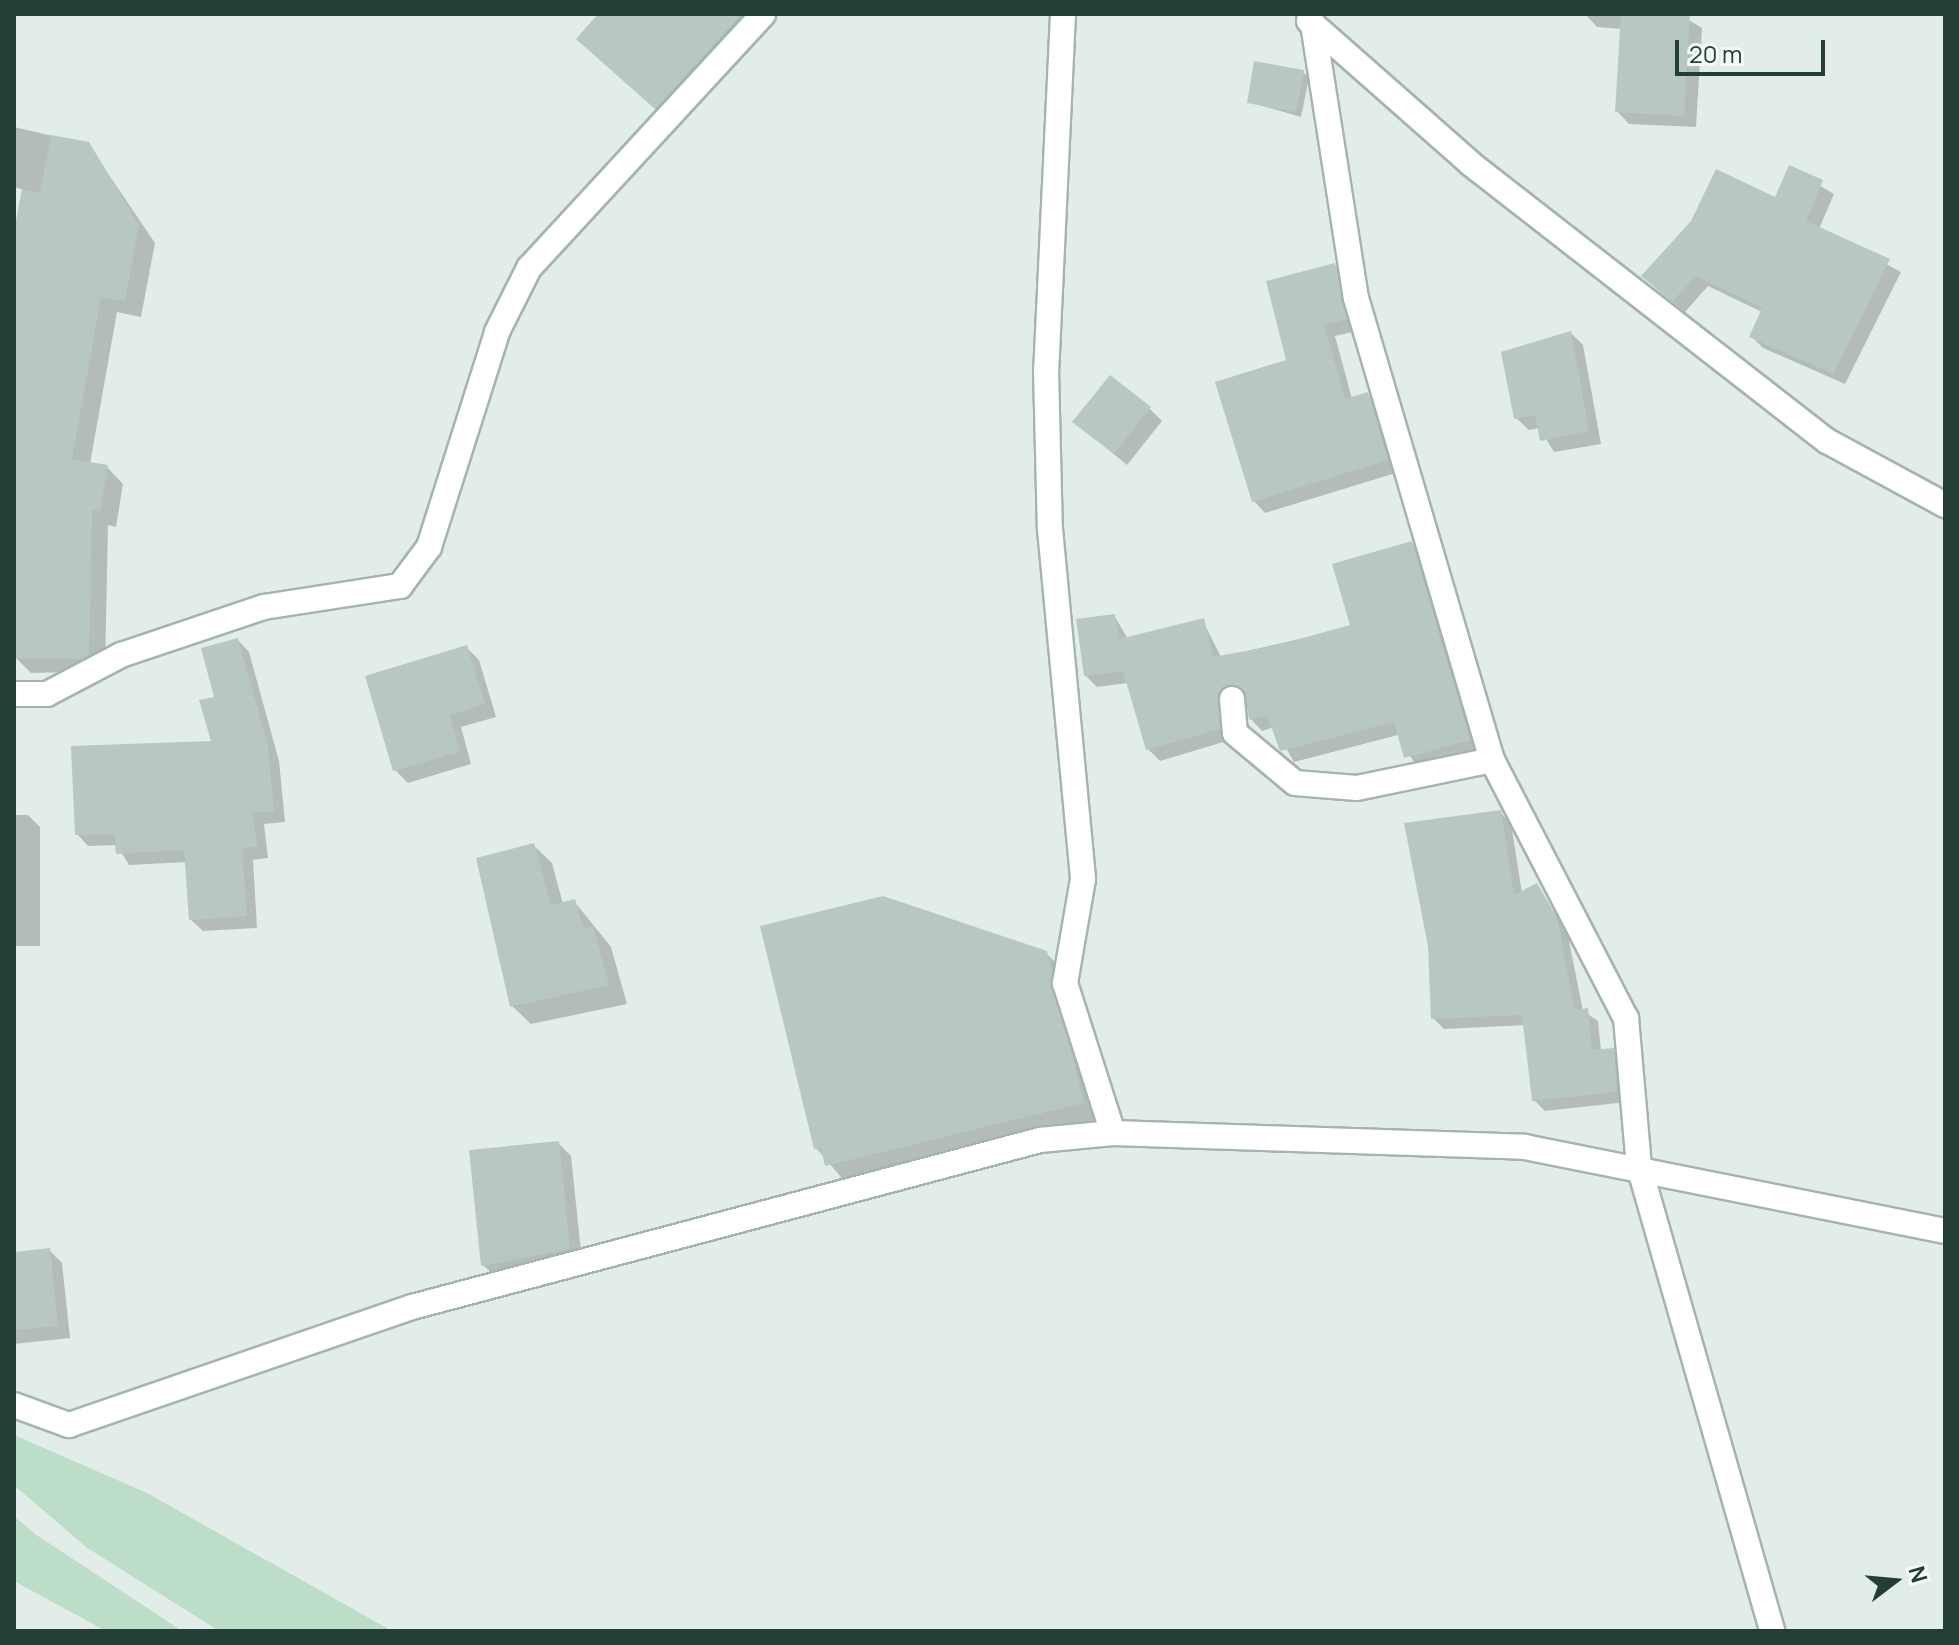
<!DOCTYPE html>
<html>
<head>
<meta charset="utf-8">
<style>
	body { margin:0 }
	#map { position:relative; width:1959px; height:1645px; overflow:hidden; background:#e2ece8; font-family:Manrope,sans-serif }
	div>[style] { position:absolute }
	.green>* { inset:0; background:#bcddc7 }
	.shadow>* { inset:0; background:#0003 }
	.building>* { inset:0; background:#b8c7c2 }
	.roads { filter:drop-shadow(2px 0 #a5b4af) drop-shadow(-2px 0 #a5b4af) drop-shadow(0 2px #a5b4af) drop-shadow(0 -2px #a5b4af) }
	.street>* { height:24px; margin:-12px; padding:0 12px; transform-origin:12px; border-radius:12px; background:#fff }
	span { translate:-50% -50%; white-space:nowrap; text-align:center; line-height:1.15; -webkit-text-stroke:7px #f3f9f6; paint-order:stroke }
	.frame { position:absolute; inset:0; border:16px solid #233d37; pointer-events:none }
	.north { position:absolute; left:1855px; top:1541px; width:80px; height:80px; -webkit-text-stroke:6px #f3f9f6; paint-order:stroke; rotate:74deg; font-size:22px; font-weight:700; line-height:32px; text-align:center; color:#233d37 }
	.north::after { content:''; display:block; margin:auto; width:28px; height:36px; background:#233d37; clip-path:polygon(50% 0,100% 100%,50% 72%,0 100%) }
	.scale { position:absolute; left:1675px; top:40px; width:150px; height:36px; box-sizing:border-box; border:4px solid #233d37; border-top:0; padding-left:10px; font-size:24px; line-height:28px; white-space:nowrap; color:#233d37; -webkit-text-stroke:6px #f3f9f6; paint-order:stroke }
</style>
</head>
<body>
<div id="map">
	<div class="green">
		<div style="clip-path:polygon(14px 1435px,147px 1493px,392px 1631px,219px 1631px,86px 1547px,14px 1485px)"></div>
		<div style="clip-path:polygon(14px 1516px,35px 1534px,182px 1631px,106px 1631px,14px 1581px)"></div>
	</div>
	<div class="shadow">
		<div style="clip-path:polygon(601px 14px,760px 14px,668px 120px,591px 50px)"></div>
		<div style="clip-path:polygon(1585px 14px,1679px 14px,1702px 28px,1696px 127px,1629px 124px,1617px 111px,1622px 29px,1597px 27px)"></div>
		<div style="clip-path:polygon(1303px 72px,1309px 78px,1301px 117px,1249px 102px)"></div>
		<div style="clip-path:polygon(14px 127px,88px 144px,155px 243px,141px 317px,117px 312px,90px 464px,107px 467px,123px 484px,116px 527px,108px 525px,105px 671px,31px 673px,15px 657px,14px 242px,24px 190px,14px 187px)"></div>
		<div style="clip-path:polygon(1790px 168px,1834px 194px,1819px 229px,1901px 272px,1845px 384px,1763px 348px,1751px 336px,1762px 312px,1708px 286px,1685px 312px,1656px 288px,1776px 200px)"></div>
		<div style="clip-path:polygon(1334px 265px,1346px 277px,1357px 331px,1335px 336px,1352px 399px,1367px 394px,1379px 406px,1399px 472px,1265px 513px,1254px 501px,1288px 361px)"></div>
		<div style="clip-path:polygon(1571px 333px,1583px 345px,1601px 444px,1554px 452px,1539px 428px,1529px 430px,1516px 418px)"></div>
		<div style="clip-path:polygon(1150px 409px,1162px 421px,1127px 465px,1075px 422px)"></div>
		<div style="clip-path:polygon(1411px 544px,1423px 555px,1481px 751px,1418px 769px,1398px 735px,1294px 762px,1274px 727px,1262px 731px,1251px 719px,1243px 695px,1230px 740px,1160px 761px,1148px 749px,1128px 683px,1097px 687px,1086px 676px,1115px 617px,1128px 639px,1203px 621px,1221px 657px,1352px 627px)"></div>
		<div style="clip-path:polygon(238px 640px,249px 652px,279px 761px,285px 822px,264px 824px,268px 858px,253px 860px,257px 928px,203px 931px,191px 920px,187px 862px,129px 865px,117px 845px,88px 846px,77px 834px,214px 743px,216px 698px)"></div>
		<div style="clip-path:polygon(466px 647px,479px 660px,496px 717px,461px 727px,471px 764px,408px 783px,395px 770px)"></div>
		<div style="clip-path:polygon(1500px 812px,1511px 823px,1522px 893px,1536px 885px,1567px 931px,1583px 1011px,1598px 1021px,1601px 1051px,1613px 1050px,1624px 1061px,1627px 1102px,1545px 1111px,1534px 1100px,1525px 1025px,1444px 1029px,1433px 1018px)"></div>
		<div style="clip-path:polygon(14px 815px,28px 815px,40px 827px,40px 946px,14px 946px)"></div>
		<div style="clip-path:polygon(533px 845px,552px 863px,563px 904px,574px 901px,611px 947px,627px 1004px,531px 1024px,512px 1006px)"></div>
		<div style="clip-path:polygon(1046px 953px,1070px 977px,1107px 1127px,851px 1189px,816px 1148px)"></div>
		<div style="clip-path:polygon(558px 1143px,571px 1156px,582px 1261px,496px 1277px,483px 1265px)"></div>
		<div style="clip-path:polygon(49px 1250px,62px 1263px,70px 1338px,14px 1344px,14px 1254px)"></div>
	</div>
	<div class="building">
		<div style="clip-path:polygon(598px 14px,742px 14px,655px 109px,576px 39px)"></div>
		<div style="clip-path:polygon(1621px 14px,1690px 14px,1684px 116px,1615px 112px)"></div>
		<div style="clip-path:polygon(1254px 61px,1304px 70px,1296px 112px,1247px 103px)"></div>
		<div style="clip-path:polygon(51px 135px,89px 142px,139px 225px,125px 301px,101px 297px,72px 459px,108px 465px,100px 511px,92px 510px,89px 655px,82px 659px,14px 658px,14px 231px,22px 189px,40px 193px)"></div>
		<div style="clip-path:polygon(1789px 165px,1823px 180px,1806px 221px,1890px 259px,1833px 374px,1749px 337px,1762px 308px,1696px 276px,1672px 302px,1641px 276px,1691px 221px,1716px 169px,1775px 197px)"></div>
		<div style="clip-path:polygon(1335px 263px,1347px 319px,1324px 325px,1345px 399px,1368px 392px,1388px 460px,1252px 502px,1215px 382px,1286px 360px,1266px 281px)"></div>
		<div style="clip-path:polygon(1571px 331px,1589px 431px,1540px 441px,1535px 415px,1514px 419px,1501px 352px)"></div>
		<div style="clip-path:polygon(1110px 375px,1151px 407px,1114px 454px,1072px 422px)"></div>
		<div style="clip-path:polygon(1412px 541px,1470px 740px,1404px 758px,1394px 722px,1280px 751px,1267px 715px,1249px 720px,1245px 691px,1231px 684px,1218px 693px,1220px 729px,1146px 750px,1123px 671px,1084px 676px,1076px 619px,1115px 614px,1119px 639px,1204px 618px,1213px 657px,1274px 646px,1350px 625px,1332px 564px)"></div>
		<div style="clip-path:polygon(238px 638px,268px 747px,274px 811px,253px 813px,257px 847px,242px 848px,247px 916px,189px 920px,184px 850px,116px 854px,114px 834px,75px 835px,71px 746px,211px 741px,199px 700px,214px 697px,201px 648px)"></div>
		<div style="clip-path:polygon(467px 645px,485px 704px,450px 715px,460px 752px,393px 771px,365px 676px)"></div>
		<div style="clip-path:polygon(1501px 810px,1514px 895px,1537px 883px,1557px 918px,1575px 1010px,1588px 1008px,1592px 1050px,1614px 1048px,1617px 1092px,1532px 1101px,1522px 1015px,1431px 1019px,1428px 946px,1404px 823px)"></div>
		<div style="clip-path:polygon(534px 843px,551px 905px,575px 899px,584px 929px,593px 926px,609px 985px,510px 1007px,476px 858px)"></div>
		<div style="clip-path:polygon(883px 896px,1047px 951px,1084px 1103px,825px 1166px,821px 1148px,814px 1149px,760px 926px)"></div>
		<div style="clip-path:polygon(559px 1141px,570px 1249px,481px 1266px,469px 1150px)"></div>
		<div style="clip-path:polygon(50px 1248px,58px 1326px,14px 1330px,14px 1252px)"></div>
	</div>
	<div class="roads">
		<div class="street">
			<div style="left:1063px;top:14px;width:356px;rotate:92.7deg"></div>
			<div style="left:1046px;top:370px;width:159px;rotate:88.6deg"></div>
			<div style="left:1050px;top:529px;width:352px;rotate:84.6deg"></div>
			<div style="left:1083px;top:879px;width:106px;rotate:99.8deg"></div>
			<div style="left:1065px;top:983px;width:157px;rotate:72.3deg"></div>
			<div style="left:1309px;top:21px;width:216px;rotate:41.4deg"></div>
			<div style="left:1471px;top:164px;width:451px;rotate:37.9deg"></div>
			<div style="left:1827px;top:441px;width:134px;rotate:28.5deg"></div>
			<div style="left:1313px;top:24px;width:277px;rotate:81.1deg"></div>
			<div style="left:1356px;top:298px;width:482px;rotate:73.6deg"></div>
			<div style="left:1492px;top:760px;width:291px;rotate:62.6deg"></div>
			<div style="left:1626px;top:1018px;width:149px;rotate:85deg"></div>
			<div style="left:1639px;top:1166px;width:484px;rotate:74deg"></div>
			<div style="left:14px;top:694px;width:33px"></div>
			<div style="left:47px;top:694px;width:84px;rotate:-27.8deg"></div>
			<div style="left:121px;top:655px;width:151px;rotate:-18.6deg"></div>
			<div style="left:264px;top:607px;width:138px;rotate:-8.8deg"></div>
			<div style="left:400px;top:586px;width:49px;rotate:-53.4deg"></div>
			<div style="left:429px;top:547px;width:225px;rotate:-72.4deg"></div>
			<div style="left:497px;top:332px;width:72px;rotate:-63.4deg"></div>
			<div style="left:529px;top:268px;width:345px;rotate:-47.3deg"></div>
			<div style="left:1232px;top:699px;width:34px;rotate:85deg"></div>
			<div style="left:1235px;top:733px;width:78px;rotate:39.8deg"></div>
			<div style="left:1295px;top:783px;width:62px;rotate:4.6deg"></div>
			<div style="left:1357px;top:788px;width:138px;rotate:-11.7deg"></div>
			<div style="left:14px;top:1405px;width:59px;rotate:20deg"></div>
			<div style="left:69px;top:1425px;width:363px;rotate:-19deg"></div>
			<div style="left:412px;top:1307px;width:650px;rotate:-14.89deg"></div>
			<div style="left:1040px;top:1140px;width:73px;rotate:-5.5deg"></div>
			<div style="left:1113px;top:1133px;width:412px;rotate:1.9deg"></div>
			<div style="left:1525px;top:1147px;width:428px;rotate:11.3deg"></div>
		</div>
	</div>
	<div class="frame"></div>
	<div class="north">N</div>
	<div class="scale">20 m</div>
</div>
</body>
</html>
